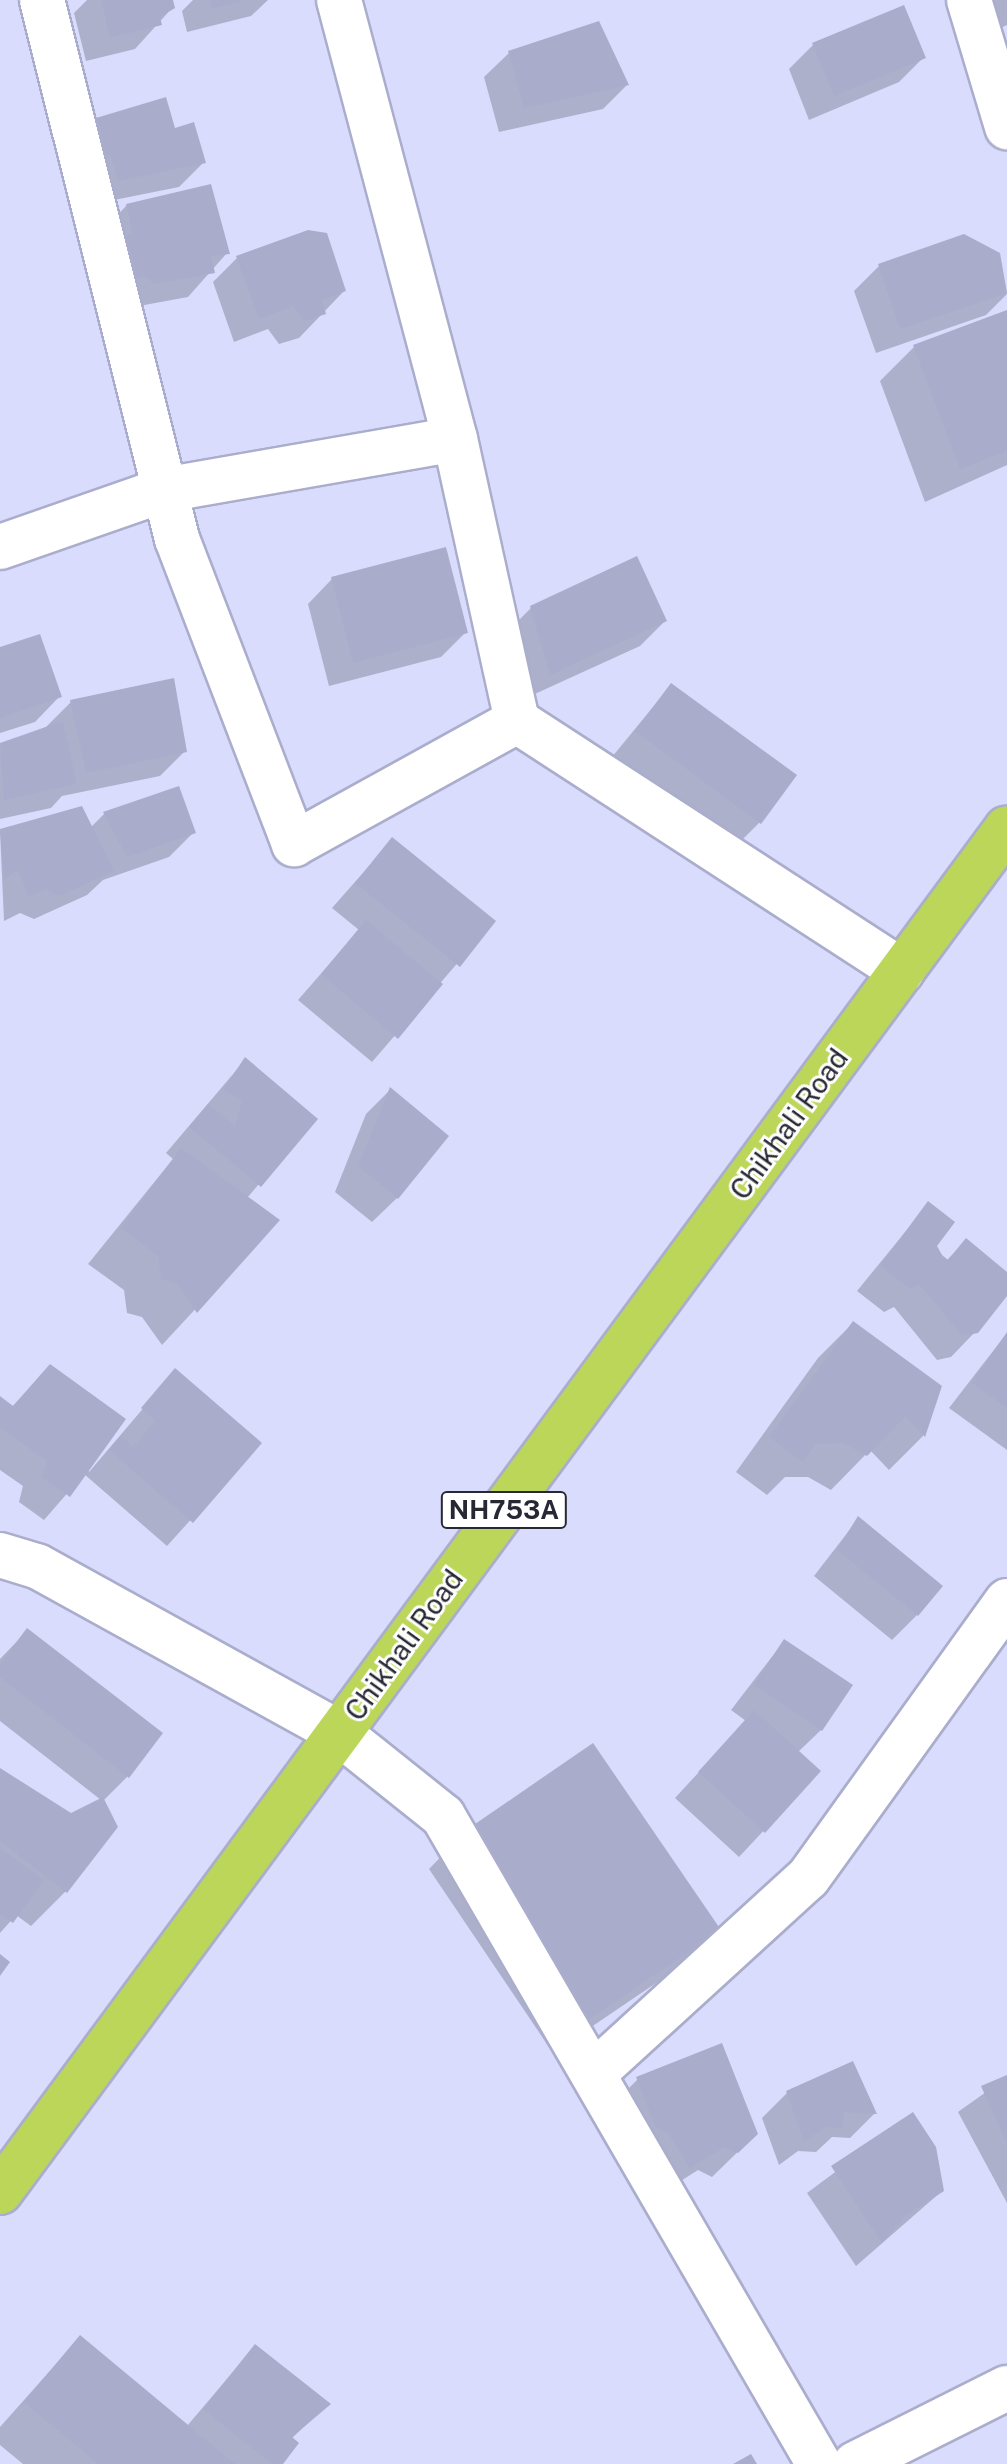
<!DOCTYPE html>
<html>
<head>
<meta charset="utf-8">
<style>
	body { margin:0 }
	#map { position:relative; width:1007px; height:2464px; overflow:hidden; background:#d9dcfd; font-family:"Public Sans",sans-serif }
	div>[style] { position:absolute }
	.shadow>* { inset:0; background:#0003 }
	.building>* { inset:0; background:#aaaccb }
	.roads { filter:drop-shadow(2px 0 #abadcc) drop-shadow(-2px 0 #abadcc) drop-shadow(0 2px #abadcc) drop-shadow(0 -2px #abadcc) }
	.minor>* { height:44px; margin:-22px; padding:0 22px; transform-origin:22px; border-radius:22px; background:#fff }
	.highway>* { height:44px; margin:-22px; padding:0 22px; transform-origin:22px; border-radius:22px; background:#bcd65a }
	span { translate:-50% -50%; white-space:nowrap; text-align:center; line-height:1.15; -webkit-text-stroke:6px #fff; paint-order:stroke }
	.shield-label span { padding:2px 6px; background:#fff; border:2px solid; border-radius:6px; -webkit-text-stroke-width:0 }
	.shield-label { font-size:26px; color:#272834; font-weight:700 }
	.street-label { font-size:28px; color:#272834 }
</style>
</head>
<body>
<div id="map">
	<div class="shadow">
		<div style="clip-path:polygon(87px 0,171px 0,173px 7px,135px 49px,86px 61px,74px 13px)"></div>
		<div style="clip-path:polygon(193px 0,268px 0,251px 16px,187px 32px,182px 11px)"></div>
		<div style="clip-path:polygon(988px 0,1007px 0,1007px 25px,998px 29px)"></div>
		<div style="clip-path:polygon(813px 45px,924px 57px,899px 82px,809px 120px,789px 69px)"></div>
		<div style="clip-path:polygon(509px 53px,627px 85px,603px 109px,499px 132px,484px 77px)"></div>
		<div style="clip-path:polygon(174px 130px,204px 162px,179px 187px,94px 204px,62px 147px)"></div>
		<div style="clip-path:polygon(127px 205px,227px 253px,188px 297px,128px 308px,103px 230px)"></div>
		<div style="clip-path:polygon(998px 254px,1007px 294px,986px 315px,876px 353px,854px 291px,879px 266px)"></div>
		<div style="clip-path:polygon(237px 258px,344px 291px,299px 338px,279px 344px,268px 329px,234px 342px,213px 282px)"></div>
		<div style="clip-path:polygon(1007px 312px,1007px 465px,925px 502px,880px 381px,914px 347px)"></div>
		<div style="clip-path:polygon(332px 579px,466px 632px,441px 657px,329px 686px,308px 604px)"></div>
		<div style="clip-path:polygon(531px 608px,665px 621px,640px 646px,526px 698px,506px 633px)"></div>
		<div style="clip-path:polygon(0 649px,59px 697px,35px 722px,0 733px)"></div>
		<div style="clip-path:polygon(671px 685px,760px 822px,735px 847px,612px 757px)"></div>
		<div style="clip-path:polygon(71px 702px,185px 751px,160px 776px,62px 796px,51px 808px,0 819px,0 746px,46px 727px)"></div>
		<div style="clip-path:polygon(81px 808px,90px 828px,104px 814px,193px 833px,169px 857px,103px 880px,87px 895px,34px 919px,20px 913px,4px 921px,0 831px)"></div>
		<div style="clip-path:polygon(392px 840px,493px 922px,372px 1062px,298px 1000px,359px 930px,332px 908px)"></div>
		<div style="clip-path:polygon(245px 1060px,315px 1119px,247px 1198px,277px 1221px,162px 1345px,142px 1317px,127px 1313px,124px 1290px,88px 1264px,173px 1159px,166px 1153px)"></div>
		<div style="clip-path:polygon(390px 1090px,397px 1198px,372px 1222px,335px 1192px,366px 1114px)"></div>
		<div style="clip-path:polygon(928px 1204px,935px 1246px,946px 1261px,966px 1241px,1007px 1274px,1007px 1293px,976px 1331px,951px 1357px,937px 1360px,894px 1307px,884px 1312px,857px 1291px)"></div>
		<div style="clip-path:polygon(853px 1323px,939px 1386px,923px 1436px,889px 1470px,870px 1450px,831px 1490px,808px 1477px,785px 1477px,767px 1495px,736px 1472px,818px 1358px)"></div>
		<div style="clip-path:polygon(1007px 1333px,1007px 1450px,949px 1408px)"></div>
		<div style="clip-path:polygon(50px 1367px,89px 1472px,175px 1371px,259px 1444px,167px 1546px,84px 1474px,44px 1520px,19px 1502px,23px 1486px,0 1470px,0 1399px,12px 1407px)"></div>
		<div style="clip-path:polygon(858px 1519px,917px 1615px,892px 1640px,814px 1576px)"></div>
		<div style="clip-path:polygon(28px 1630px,128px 1776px,103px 1801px,116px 1827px,65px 1892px,31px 1926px,16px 1915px,0 1933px,0 1770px,71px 1815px,101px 1800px,0 1721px,0 1659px)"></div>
		<div style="clip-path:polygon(784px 1641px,821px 1730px,798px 1752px,819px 1771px,739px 1857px,675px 1798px,746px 1721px,731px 1710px)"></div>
		<div style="clip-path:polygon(463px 1834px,718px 1929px,684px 1964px,553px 2053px,429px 1869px)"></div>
		<div style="clip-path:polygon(1007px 2077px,1007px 2203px,958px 2112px)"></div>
		<div style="clip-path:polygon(638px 2079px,756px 2134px,712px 2177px,698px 2170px,665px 2191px,613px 2104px)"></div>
		<div style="clip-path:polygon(787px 2093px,875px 2113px,850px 2138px,832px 2137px,816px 2152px,798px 2151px,779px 2165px,762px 2118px)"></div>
		<div style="clip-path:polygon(912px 2115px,942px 2191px,856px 2266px,807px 2193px)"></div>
		<div style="clip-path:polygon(80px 2337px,187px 2426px,255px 2346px,328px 2404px,291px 2439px,280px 2464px,23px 2464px,0 2445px,0 2427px)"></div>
	</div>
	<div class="building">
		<div style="clip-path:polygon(101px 0,173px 0,175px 8px,160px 17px,162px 25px,110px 38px)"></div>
		<div style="clip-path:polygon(210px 0,242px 0,242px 1px,212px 9px)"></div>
		<div style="clip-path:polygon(904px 5px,926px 58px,834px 96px,812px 43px)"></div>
		<div style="clip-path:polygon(599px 21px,629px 85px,524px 108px,508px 51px)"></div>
		<div style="clip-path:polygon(166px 97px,175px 128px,194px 122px,206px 163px,118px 181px,111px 156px,96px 154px,86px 121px)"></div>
		<div style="clip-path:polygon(211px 184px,230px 254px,211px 256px,215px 273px,154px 284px,144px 276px,129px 279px,119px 238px,133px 234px,126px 204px)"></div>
		<div style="clip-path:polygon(308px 230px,327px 233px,346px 291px,322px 300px,326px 314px,304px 321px,293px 306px,259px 319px,236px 256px)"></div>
		<div style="clip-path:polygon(964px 234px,1000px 253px,1007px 293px,900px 329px,878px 264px)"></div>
		<div style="clip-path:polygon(1007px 310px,1007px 451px,960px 469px,913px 345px)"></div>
		<div style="clip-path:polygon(446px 547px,468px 633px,353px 663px,331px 577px)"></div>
		<div style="clip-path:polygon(637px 556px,667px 621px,550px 675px,530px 606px)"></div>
		<div style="clip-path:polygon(40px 634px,62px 697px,0 718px,0 647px)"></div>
		<div style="clip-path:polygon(174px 678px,187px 752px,86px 773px,70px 700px)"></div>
		<div style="clip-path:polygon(671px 683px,797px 775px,761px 824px,635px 731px)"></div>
		<div style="clip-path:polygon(63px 721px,77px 784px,4px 800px,0 743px)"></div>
		<div style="clip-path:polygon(179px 786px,196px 833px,127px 857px,103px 812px)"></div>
		<div style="clip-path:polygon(82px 806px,114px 871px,59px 896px,46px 889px,29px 897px,18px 870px,4px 880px,0 829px)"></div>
		<div style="clip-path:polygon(392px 837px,496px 921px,460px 967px,355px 883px)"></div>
		<div style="clip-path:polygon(366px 920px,443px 984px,398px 1039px,321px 974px)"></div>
		<div style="clip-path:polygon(245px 1057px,318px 1119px,261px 1187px,189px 1127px,208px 1104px,235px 1126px,242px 1100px,223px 1090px)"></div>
		<div style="clip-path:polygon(390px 1087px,449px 1136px,398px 1199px,358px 1166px)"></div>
		<div style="clip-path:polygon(181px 1148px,280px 1220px,197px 1313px,177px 1284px,161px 1279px,158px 1256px,121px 1228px)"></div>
		<div style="clip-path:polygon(928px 1201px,955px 1222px,937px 1246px,942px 1255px,948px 1260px,966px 1238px,1007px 1272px,1007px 1296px,978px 1333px,962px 1336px,919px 1284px,910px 1289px,880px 1266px)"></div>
		<div style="clip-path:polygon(853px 1321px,942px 1386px,925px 1437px,905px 1417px,867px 1456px,843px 1443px,816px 1444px,803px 1462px,769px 1437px)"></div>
		<div style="clip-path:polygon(1007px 1332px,1007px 1408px,972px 1383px)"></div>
		<div style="clip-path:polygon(50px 1364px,126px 1419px,70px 1497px,42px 1477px,47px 1461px,0 1428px,0 1396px,13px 1406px)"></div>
		<div style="clip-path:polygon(175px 1368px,262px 1443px,193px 1523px,109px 1450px,121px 1436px,133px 1447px,155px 1421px,141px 1408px)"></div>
		<div style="clip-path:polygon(858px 1516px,943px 1586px,918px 1616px,837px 1550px)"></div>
		<div style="clip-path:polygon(27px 1628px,163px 1733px,129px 1778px,0 1677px,0 1664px)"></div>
		<div style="clip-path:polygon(784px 1639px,853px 1685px,822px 1731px,754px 1685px)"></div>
		<div style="clip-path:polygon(754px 1710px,821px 1771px,765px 1833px,698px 1772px)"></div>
		<div style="clip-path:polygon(593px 1743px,721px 1930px,588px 2020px,462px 1833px)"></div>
		<div style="clip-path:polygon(0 1768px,71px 1813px,103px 1797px,118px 1827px,67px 1893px,0 1841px)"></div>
		<div style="clip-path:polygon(0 1848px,44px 1880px,13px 1923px,0 1914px)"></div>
		<div style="clip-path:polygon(0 1954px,10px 1962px,0 1976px)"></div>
		<div style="clip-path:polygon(722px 2043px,758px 2134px,738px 2153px,724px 2147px,690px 2168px,668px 2133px,656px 2128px,636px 2077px)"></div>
		<div style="clip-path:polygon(853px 2061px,877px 2114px,844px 2112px,843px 2128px,825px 2127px,804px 2142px,786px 2091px)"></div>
		<div style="clip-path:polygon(1007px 2075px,1007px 2137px,1005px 2140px,981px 2086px)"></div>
		<div style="clip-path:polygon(913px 2112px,936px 2147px,944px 2191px,905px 2216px,882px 2243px,831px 2166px)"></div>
		<div style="clip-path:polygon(80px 2335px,235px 2464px,98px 2464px,24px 2402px)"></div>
		<div style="clip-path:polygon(255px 2344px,331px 2404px,292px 2437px,299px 2443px,283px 2464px,272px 2464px,203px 2409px)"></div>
		<div style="clip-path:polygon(751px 2454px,757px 2464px,733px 2464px)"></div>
	</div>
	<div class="roads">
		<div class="minor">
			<div style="left:42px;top:0;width:556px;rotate:75.94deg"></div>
			<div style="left:177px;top:539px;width:327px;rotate:69deg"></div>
			<div style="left:294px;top:844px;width:255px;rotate:-28.9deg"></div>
			<div style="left:517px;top:721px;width:459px;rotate:33deg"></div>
			<div style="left:339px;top:0;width:454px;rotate:75.2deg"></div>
			<div style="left:455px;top:439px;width:289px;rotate:77.6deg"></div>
			<div style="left:969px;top:0;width:133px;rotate:73.3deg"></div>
			<div style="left:0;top:547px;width:174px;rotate:-19.2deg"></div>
			<div style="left:164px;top:490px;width:295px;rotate:-9.9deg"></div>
			<div style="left:0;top:1555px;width:39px;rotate:17deg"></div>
			<div style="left:37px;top:1566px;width:345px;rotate:28.9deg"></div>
			<div style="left:339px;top:1733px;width:133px;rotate:38.6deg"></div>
			<div style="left:443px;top:1816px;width:749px;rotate:59.88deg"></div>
			<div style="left:593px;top:2074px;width:291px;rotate:-42.4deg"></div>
			<div style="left:808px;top:1878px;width:341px;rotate:-54.3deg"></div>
			<div style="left:855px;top:2464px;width:170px;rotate:-26.6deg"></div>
		</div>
		<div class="highway">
			<div style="left:0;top:2192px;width:1695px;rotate:-53.56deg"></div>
		</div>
	</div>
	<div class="shield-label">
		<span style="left:504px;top:1510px">NH753A</span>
	</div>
	<div class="street-label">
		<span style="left:789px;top:1124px;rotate:-54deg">Chikhali Road</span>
		<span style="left:404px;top:1645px;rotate:-54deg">Chikhali Road</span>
	</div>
</div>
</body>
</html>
